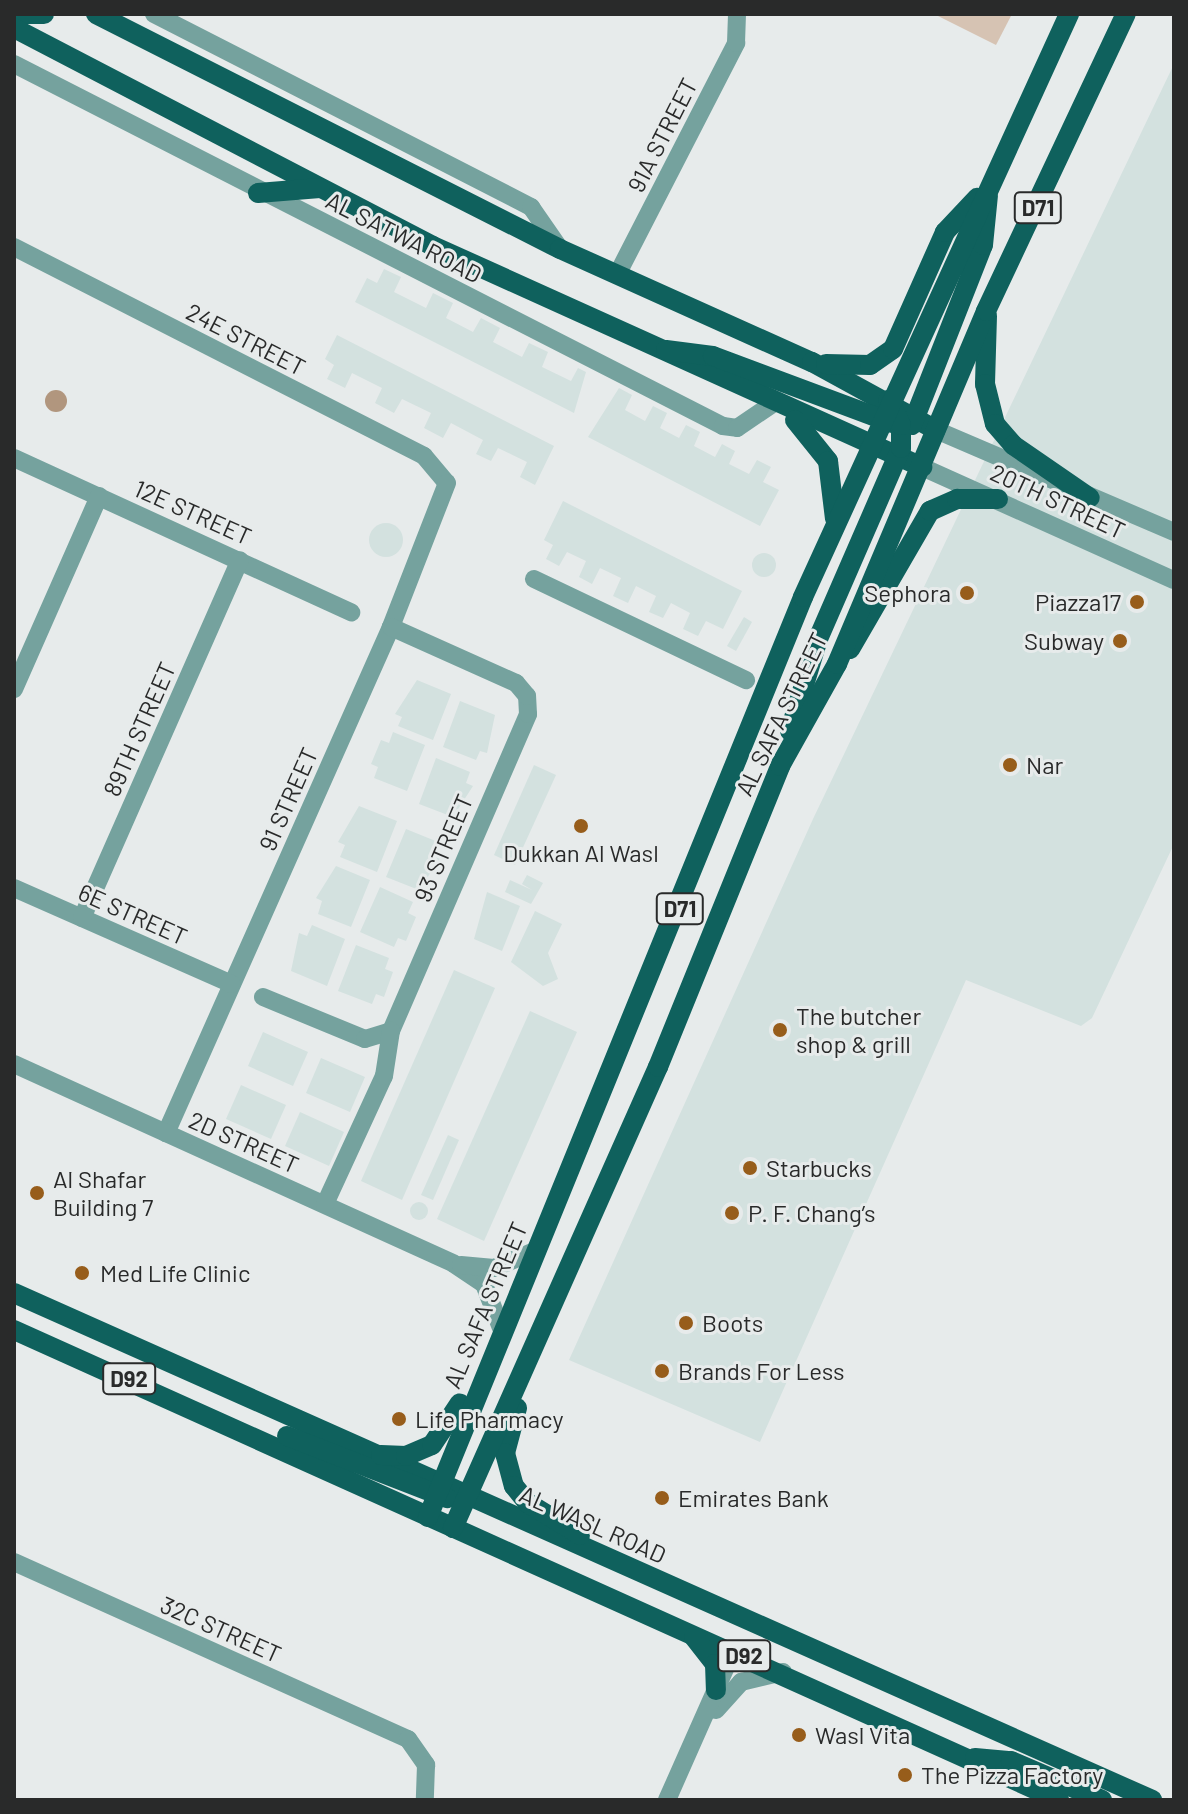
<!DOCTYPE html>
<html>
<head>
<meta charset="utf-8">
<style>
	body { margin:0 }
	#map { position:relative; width:1188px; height:1814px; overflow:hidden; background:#e7ebeb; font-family:Barlow,sans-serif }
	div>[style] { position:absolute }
	.built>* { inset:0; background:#d3e1df }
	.round { border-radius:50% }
	.green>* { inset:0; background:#d6c3b3 }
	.water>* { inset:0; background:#b1967e }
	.minor>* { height:18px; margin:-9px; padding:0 9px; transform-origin:9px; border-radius:9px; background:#75a29e }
	.major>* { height:20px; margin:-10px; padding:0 10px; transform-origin:10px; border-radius:10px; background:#0f615d }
	.dots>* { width:22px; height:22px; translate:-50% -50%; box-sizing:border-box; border:4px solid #e7ebeb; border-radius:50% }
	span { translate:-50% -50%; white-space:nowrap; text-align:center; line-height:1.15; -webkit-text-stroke:6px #e7ebeb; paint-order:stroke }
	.shield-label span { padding:2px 6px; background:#e7ebeb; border:2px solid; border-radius:6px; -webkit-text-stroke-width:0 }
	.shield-label { font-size:22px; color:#292a2a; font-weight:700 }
	.street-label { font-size:24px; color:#292a2a }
	.poi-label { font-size:24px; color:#292a2a }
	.right { translate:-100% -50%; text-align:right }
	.left { translate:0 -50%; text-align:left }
	.frame { position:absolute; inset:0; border:16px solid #292a2a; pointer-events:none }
</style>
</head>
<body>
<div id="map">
	<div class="built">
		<div style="clip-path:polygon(1174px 64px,1174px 844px,1092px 1018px,1081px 1026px,966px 980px,760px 1442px,569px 1360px,813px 819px)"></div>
		<div style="clip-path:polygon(384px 269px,401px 277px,394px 292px,426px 308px,433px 293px,453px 303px,446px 318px,473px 332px,481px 318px,500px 328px,493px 342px,522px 357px,529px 343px,548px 352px,542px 367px,571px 381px,578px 368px,586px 372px,574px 413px,355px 302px,367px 278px,377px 283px)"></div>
		<div style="clip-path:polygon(337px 335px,554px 446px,535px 485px,520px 477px,527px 462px,498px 448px,491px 461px,476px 454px,483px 440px,451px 423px,443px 438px,424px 428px,431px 413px,402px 399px,394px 413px,375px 403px,382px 388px,352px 373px,345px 388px,327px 379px,334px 365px,325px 359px)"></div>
		<div style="clip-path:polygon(619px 388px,632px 395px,625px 410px,645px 421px,653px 406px,667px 413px,660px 428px,679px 438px,686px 425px,700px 432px,694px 446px,715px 457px,722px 444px,735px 451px,729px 464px,749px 474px,757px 460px,771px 467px,763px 482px,779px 490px,760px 526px,588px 437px)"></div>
		<div style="clip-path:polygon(563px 501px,742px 591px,723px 629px,706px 621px,698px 636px,683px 629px,690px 613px,671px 603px,663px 618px,649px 612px,656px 596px,636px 586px,628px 603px,613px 596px,621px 578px,600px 568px,592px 584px,579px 577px,586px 561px,567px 552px,559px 566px,546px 559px,553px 545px,544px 540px)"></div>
		<div class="round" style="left:369px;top:523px;width:34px;height:34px"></div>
		<div class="round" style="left:752px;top:553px;width:24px;height:24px"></div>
		<div style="clip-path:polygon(744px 617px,752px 622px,736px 651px,727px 646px)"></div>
		<div style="clip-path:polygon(417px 680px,451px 694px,433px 740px,398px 726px,402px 717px,395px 714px)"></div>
		<div style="clip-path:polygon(460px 701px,495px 715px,487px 753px,480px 751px,476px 760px,443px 747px)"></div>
		<div style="clip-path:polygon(393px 732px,425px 745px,407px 791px,374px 778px,378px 767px,371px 764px,381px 740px,389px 743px)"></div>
		<div style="clip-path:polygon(436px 758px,470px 772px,466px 783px,473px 786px,453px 817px,419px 804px)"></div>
		<div style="clip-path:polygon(534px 765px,556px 775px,515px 865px,494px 855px)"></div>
		<div style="clip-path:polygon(359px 806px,397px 821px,377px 872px,340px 857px,345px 845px,338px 842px)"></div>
		<div style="clip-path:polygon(406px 829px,438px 842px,433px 853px,441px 857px,419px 890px,386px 877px)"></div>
		<div style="clip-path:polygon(336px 866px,370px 880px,351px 927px,318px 914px,322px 901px,316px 898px)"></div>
		<div style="clip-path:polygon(527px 875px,543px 883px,531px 904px,505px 892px,510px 880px,532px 890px,522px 884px)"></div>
		<div style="clip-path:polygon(380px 887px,413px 902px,408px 913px,416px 917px,406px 941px,398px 938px,394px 947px,360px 932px)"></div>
		<div style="clip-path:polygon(487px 892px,520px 906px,502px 951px,474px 939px)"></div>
		<div style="clip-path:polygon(535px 911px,562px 924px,548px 953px,558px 979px,543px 986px,511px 962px)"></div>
		<div style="clip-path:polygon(312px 925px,345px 939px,327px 986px,291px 971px,299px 933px,307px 936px)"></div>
		<div style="clip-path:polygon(356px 945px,389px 958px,385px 969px,393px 972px,384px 997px,376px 994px,372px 1004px,338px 991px)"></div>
		<div style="clip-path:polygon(454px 970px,495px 988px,402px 1200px,361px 1181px)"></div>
		<div style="clip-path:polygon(530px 1011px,577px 1032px,484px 1241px,437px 1219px)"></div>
		<div style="clip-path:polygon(263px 1032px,308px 1052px,293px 1086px,248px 1066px)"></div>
		<div style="clip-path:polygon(321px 1058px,365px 1077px,350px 1112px,306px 1093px)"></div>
		<div style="clip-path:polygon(241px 1085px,286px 1105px,271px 1139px,226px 1119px)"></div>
		<div style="clip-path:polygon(300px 1112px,344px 1132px,329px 1166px,285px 1146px)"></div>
		<div style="clip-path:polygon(448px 1135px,459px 1140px,433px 1200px,421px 1195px)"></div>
		<div class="round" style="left:410px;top:1202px;width:18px;height:18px"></div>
	</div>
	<div class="green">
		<div style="clip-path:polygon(934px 14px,1012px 14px,996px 45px)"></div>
	</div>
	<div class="water">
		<div class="round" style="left:45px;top:390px;width:22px;height:22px"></div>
	</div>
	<div class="minor">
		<div style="left:154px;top:14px;width:424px;rotate:27.1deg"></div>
		<div style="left:531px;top:207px;width:51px;rotate:55.4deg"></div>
		<div style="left:14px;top:64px;width:796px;rotate:27.05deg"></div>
		<div style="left:723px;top:426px;width:14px;rotate:8deg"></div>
		<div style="left:737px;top:428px;width:41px;rotate:-34.1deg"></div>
		<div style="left:14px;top:247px;width:460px;rotate:27deg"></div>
		<div style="left:424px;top:456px;width:35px;rotate:50deg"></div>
		<div style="left:447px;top:483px;width:155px;rotate:111.3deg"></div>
		<div style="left:391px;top:627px;width:554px;rotate:113.97deg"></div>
		<div style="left:617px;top:275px;width:261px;rotate:-62.8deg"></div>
		<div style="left:736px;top:43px;width:29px;rotate:-88deg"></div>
		<div style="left:936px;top:430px;width:259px;rotate:23.2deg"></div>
		<div style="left:14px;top:458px;width:371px;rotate:24.6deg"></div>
		<div style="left:922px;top:467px;width:276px;rotate:24.2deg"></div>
		<div style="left:534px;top:579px;width:235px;rotate:25.5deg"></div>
		<div style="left:14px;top:689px;width:211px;rotate:-66.2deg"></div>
		<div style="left:14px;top:888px;width:238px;rotate:23.8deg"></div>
		<div style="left:82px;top:918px;width:391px;rotate:-66.2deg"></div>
		<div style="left:263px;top:997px;width:110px;rotate:22.4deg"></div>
		<div style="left:365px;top:1039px;width:27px;rotate:-17deg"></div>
		<div style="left:391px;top:1031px;width:345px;rotate:-66.6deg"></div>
		<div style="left:528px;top:714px;width:18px;rotate:-93deg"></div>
		<div style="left:527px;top:696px;width:17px;rotate:-130deg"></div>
		<div style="left:516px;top:683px;width:137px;rotate:-155.9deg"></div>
		<div style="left:14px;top:1064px;width:483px;rotate:24.4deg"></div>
		<div style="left:454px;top:1264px;width:36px;rotate:34deg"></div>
		<div style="left:484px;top:1284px;width:47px;rotate:68.9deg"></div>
		<div style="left:325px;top:1204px;width:141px;rotate:-65.3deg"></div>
		<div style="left:384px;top:1076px;width:46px;rotate:-81.2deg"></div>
		<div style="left:461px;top:1265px;width:33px;rotate:5deg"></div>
		<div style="left:494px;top:1268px;width:47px;rotate:-22.7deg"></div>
		<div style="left:14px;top:1562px;width:432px;rotate:24.2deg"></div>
		<div style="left:408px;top:1739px;width:32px;rotate:55deg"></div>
		<div style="left:426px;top:1765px;width:35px;rotate:92deg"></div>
		<div style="left:716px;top:1710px;width:38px;rotate:-48deg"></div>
		<div style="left:741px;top:1682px;width:43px;rotate:-13.4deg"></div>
		<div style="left:667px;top:1800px;width:163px;rotate:-66.1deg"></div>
	</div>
	<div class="major">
		<div style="left:14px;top:14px;width:30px"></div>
		<div style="left:96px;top:14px;width:520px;rotate:26.86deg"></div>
		<div style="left:560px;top:249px;width:276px;rotate:24.2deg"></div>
		<div style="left:812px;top:362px;width:141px;rotate:28.7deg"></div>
		<div style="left:14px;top:28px;width:472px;rotate:27.5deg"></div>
		<div style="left:433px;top:246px;width:537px;rotate:24.32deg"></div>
		<div style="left:258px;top:193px;width:62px;rotate:-4.6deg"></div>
		<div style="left:987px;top:316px;width:68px;rotate:91.7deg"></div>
		<div style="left:985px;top:384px;width:41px;rotate:76deg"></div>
		<div style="left:995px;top:424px;width:28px;rotate:49deg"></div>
		<div style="left:1013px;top:445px;width:93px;rotate:34.5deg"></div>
		<div style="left:666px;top:350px;width:47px;rotate:7.3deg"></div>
		<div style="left:713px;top:356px;width:191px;rotate:20.5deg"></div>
		<div style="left:826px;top:364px;width:44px;rotate:1.3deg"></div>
		<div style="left:870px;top:365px;width:28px;rotate:-35deg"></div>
		<div style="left:893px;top:349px;width:128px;rotate:-66deg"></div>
		<div style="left:945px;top:232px;width:47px;rotate:-46.7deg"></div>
		<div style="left:795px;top:420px;width:53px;rotate:51.2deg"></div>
		<div style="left:828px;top:461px;width:58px;rotate:83.1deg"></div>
		<div style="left:912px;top:425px;width:193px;rotate:-68.5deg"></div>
		<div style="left:983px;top:245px;width:50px;rotate:-84.3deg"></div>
		<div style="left:850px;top:649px;width:160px;rotate:-59.9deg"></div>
		<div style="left:930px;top:511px;width:30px;rotate:-24deg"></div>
		<div style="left:957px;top:499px;width:41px"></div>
		<div style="left:790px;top:731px;width:96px;rotate:-73.1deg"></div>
		<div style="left:818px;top:639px;width:208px;rotate:-66.5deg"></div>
		<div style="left:901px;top:448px;width:23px;rotate:-90deg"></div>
		<div style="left:901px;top:425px;width:28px;rotate:-117deg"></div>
		<div style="left:14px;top:1293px;width:1246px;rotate:24.01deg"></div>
		<div style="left:14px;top:1330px;width:1146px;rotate:24.22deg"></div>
		<div style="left:517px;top:1408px;width:47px;rotate:104.9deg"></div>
		<div style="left:505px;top:1453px;width:34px;rotate:75deg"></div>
		<div style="left:514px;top:1486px;width:22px;rotate:51deg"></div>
		<div style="left:528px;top:1503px;width:61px;rotate:31.6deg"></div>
		<div style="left:287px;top:1436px;width:172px;rotate:21.2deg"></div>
		<div style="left:381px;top:1455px;width:25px;rotate:2deg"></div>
		<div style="left:406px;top:1456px;width:28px;rotate:-23deg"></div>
		<div style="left:432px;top:1445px;width:50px;rotate:-56.3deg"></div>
		<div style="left:428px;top:1517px;width:993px;rotate:-67.82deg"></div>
		<div style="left:803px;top:597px;width:641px;rotate:-65.47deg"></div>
		<div style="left:453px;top:1528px;width:505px;rotate:-66.03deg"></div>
		<div style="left:658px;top:1067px;width:325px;rotate:-67.9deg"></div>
		<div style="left:780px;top:766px;width:117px;rotate:-60.8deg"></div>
		<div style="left:837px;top:664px;width:383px;rotate:-67.1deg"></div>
		<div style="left:986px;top:311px;width:328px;rotate:-64.8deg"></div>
		<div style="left:694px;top:1637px;width:34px;rotate:52deg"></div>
		<div style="left:715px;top:1664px;width:26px;rotate:88deg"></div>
		<div style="left:975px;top:1758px;width:36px;rotate:5deg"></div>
		<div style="left:1011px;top:1761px;width:99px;rotate:23.2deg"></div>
	</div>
	<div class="dots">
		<div style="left:967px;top:593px;background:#975d1b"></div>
		<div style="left:1137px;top:602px;background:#975d1b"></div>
		<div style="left:1120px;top:641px;background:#975d1b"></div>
		<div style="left:1010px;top:765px;background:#975d1b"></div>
		<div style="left:581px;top:826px;background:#975d1b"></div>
		<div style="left:780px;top:1030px;background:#975d1b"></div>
		<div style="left:750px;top:1168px;background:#975d1b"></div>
		<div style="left:37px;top:1193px;background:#975d1b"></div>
		<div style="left:732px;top:1213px;background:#975d1b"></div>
		<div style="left:82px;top:1273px;background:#975d1b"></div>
		<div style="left:686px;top:1323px;background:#975d1b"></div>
		<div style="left:662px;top:1371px;background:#975d1b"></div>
		<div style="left:399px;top:1419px;background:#975d1b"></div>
		<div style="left:662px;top:1498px;background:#975d1b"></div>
		<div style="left:799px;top:1735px;background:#975d1b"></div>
		<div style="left:905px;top:1775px;background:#975d1b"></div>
	</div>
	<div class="shield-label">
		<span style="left:1038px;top:208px">D71</span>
		<span style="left:680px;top:909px">D71</span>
		<span style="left:129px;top:1379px">D92</span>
		<span style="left:744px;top:1656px">D92</span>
	</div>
	<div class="street-label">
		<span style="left:662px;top:135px;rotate:-63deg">91A STREET</span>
		<span style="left:404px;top:237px;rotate:27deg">AL SATWA ROAD</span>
		<span style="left:246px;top:339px;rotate:27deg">24E STREET</span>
		<span style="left:1058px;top:501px;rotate:25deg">20TH STREET</span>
		<span style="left:193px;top:512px;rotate:24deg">12E STREET</span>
		<span style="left:781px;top:714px;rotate:-64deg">AL SAFA STREET</span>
		<span style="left:139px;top:729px;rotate:-66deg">89TH STREET</span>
		<span style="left:288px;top:799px;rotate:-66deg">91 STREET</span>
		<span style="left:443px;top:848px;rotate:-67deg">93 STREET</span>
		<span style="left:133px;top:914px;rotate:24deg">6E STREET</span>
		<span style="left:244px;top:1142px;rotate:24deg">2D STREET</span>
		<span style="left:485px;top:1305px;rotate:-67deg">AL SAFA STREET</span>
		<span style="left:593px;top:1524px;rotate:24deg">AL WASL ROAD</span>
		<span style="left:221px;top:1629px;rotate:24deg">32C STREET</span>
	</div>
	<div class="poi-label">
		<span class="right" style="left:951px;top:593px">Sephora</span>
		<span class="right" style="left:1121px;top:602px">Piazza17</span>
		<span class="right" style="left:1104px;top:641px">Subway</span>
		<span class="left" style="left:1026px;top:765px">Nar</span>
		<span style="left:581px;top:853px">Dukkan Al Wasl</span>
		<span class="left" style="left:796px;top:1030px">The butcher<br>shop &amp; grill</span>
		<span class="left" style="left:766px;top:1168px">Starbucks</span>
		<span class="left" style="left:53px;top:1193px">Al Shafar<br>Building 7</span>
		<span class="left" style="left:748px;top:1213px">P. F. Chang’s</span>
		<span class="left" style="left:100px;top:1273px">Med Life Clinic</span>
		<span class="left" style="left:702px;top:1323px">Boots</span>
		<span class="left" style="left:678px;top:1371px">Brands For Less</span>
		<span class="left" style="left:415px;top:1419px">Life Pharmacy</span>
		<span class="left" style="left:678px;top:1498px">Emirates Bank</span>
		<span class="left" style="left:815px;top:1735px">Wasl Vita</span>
		<span class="left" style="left:921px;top:1775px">The Pizza Factory</span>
	</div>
	<div class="frame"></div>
</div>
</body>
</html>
